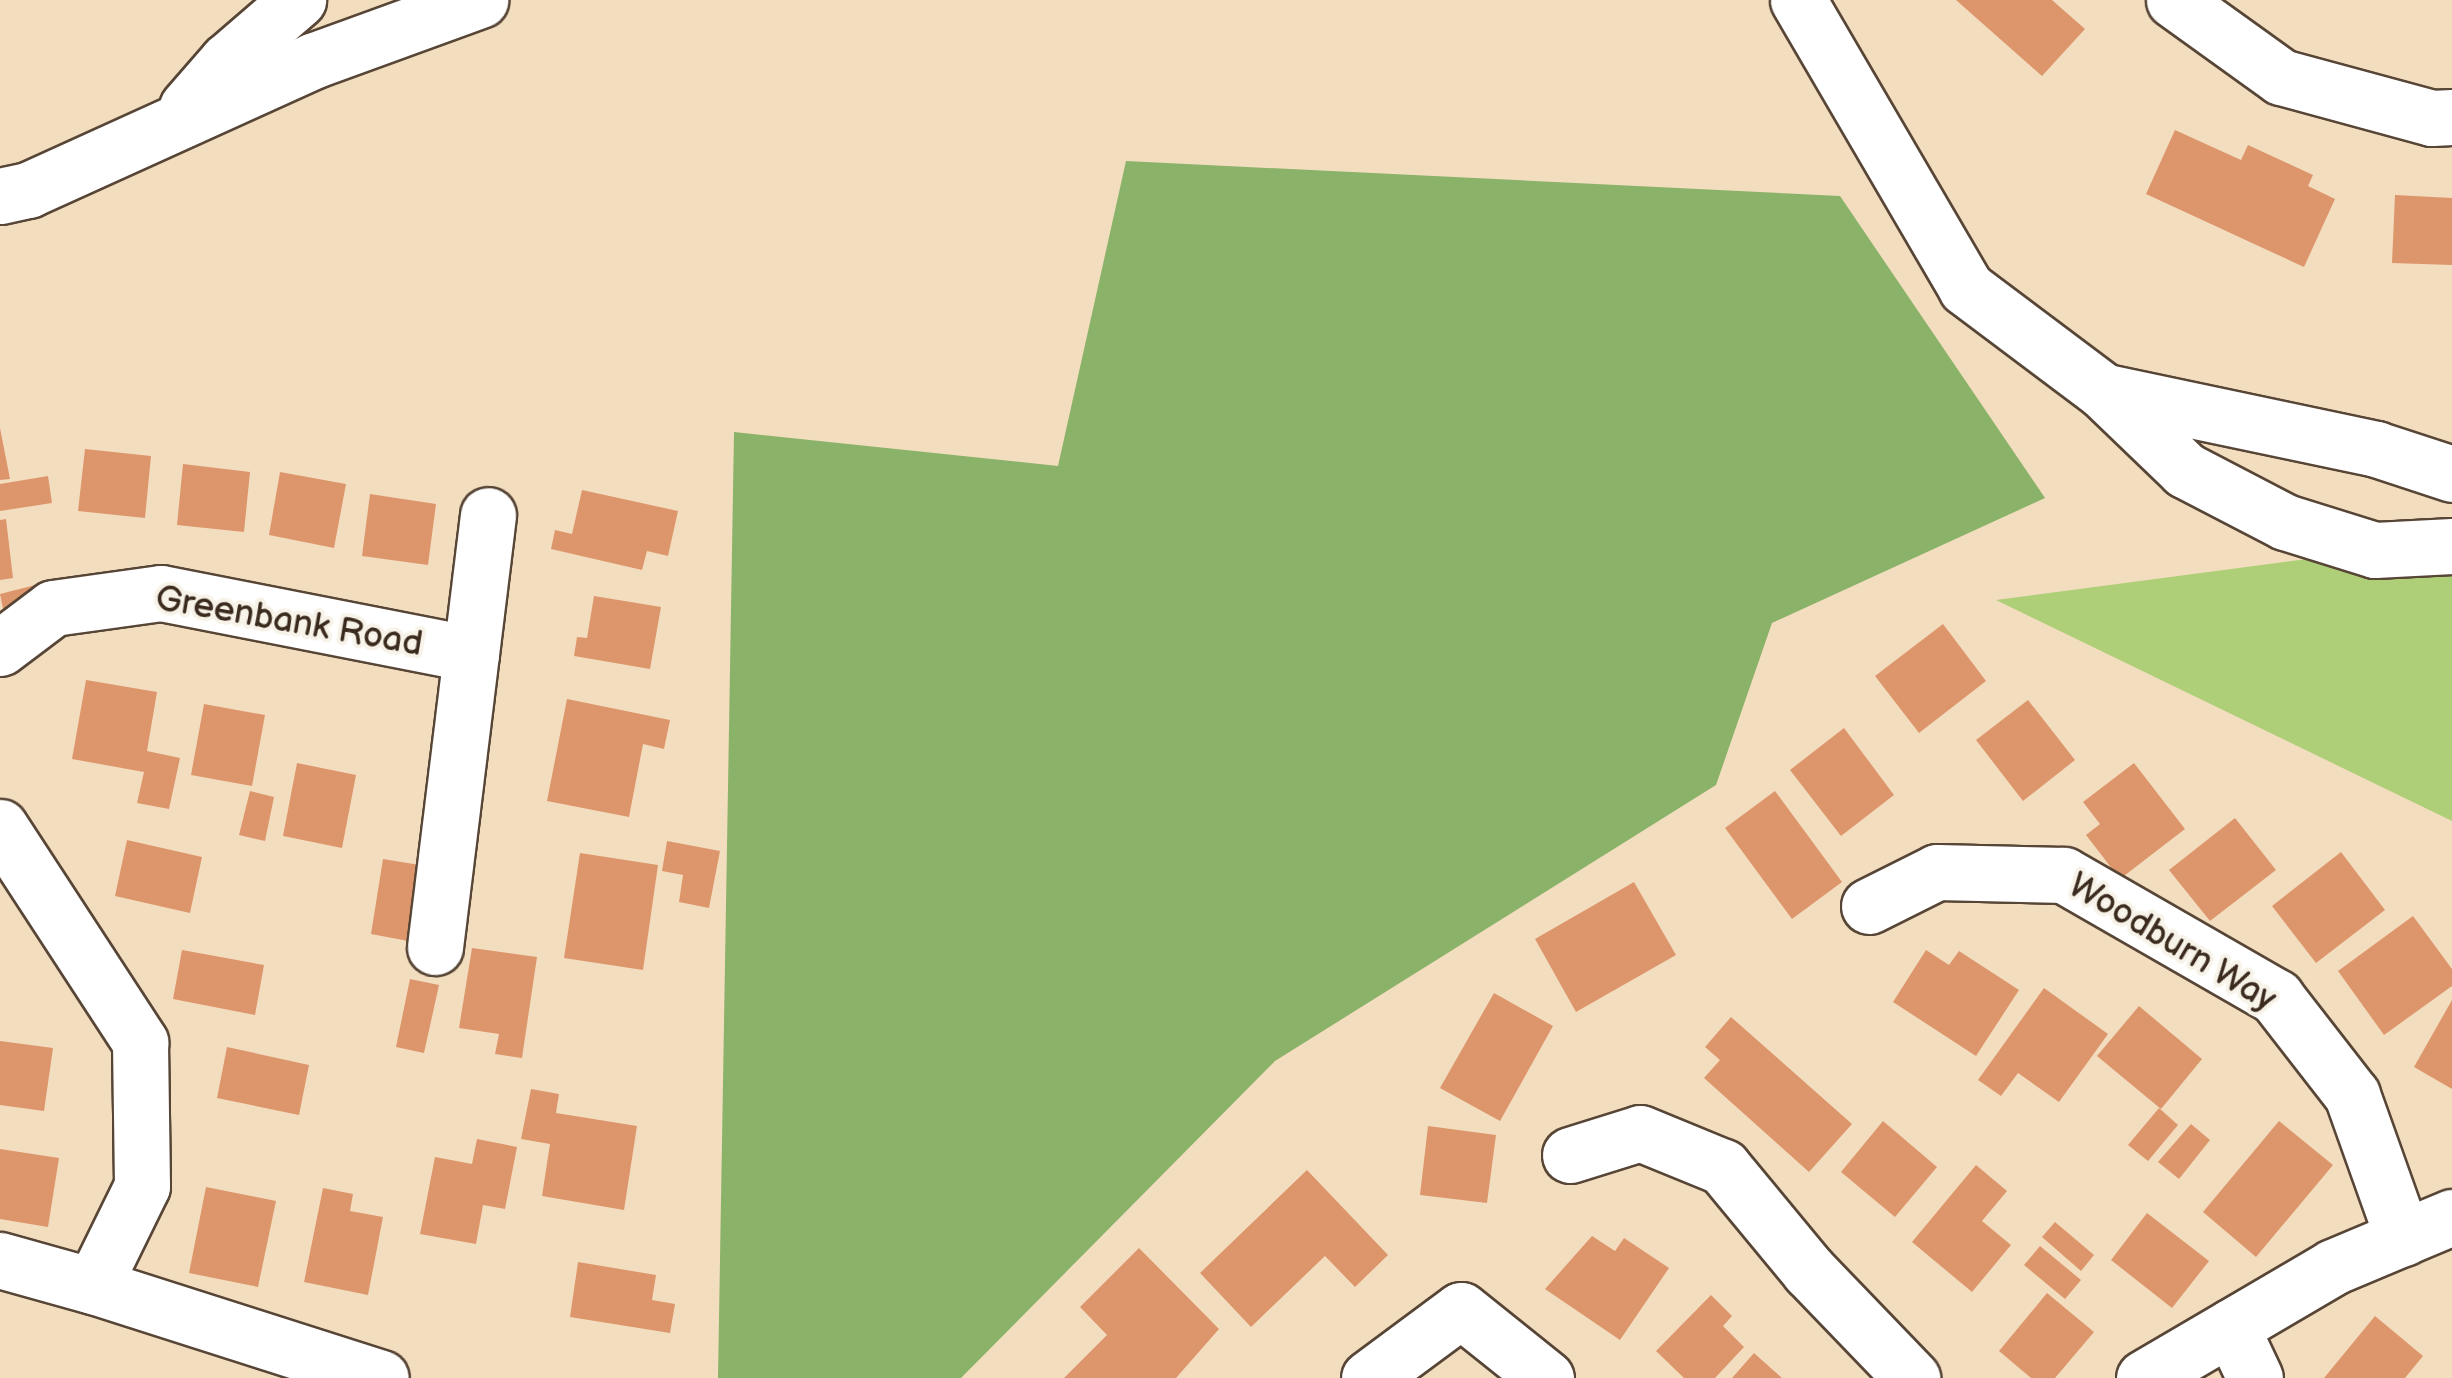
<!DOCTYPE html>
<html>
<head>
<meta charset="utf-8">
<style>
	body { margin:0 }
	#map { position:relative; width:2452px; height:1378px; overflow:hidden; background:#f3ddbf; font-family:"Balsamiq Sans",sans-serif }
	div>[style] { position:absolute }
	.green>* { inset:0; background:#aecf77 }
	.forest>* { inset:0; background:#8ab268 }
	.building>* { inset:0; background:#dd966c }
	.roads { filter:drop-shadow(2px 0 #574536) drop-shadow(-2px 0 #574536) drop-shadow(0 2px #574536) drop-shadow(0 -2px #574536) }
	.minor>* { height:55px; margin:-27.5px; padding:0 27.5px; transform-origin:27.5px; border-radius:27.5px; background:#fff }
	span { translate:-50% -50%; white-space:nowrap; text-align:center; line-height:1.15; -webkit-text-stroke:8px #f7f3e8; paint-order:stroke }
	.street-label { font-size:35px; color:#3b2a1e }
</style>
</head>
<body>
<div id="map">
	<div class="green">
		<div style="clip-path:polygon(2452px 536px,2452px 821px,1996px 600px,2375px 550px)"></div>
	</div>
	<div class="forest">
		<div style="clip-path:polygon(1126px 161px,1840px 196px,2045px 498px,1772px 623px,1716px 785px,1275px 1061px,961px 1378px,718px 1378px,734px 432px,1058px 466px)"></div>
	</div>
	<div class="building">
		<div style="clip-path:polygon(1956px 0,2052px 0,2085px 29px,2042px 76px)"></div>
		<div style="clip-path:polygon(2175px 130px,2241px 160px,2248px 145px,2313px 175px,2308px 186px,2335px 199px,2304px 267px,2146px 194px)"></div>
		<div style="clip-path:polygon(2395px 195px,2452px 198px,2452px 265px,2392px 263px)"></div>
		<div style="clip-path:polygon(0 428px,10px 479px,0 480px)"></div>
		<div style="clip-path:polygon(85px 449px,151px 456px,145px 518px,78px 511px)"></div>
		<div style="clip-path:polygon(183px 464px,250px 472px,244px 532px,177px 525px)"></div>
		<div style="clip-path:polygon(280px 472px,346px 484px,334px 548px,269px 535px)"></div>
		<div style="clip-path:polygon(48px 476px,52px 503px,0 511px,0 484px)"></div>
		<div style="clip-path:polygon(582px 490px,678px 511px,668px 556px,647px 551px,642px 570px,551px 549px,555px 530px,572px 534px)"></div>
		<div style="clip-path:polygon(370px 494px,436px 504px,428px 565px,362px 556px)"></div>
		<div style="clip-path:polygon(6px 519px,13px 578px,0 580px,0 520px)"></div>
		<div style="clip-path:polygon(51px 581px,5px 618px,0 594px)"></div>
		<div style="clip-path:polygon(594px 596px,661px 607px,650px 669px,574px 656px,577px 637px,587px 638px)"></div>
		<div style="clip-path:polygon(1943px 624px,1986px 681px,1919px 733px,1875px 676px)"></div>
		<div style="clip-path:polygon(86px 680px,157px 692px,147px 751px,180px 758px,169px 809px,137px 803px,144px 772px,72px 759px)"></div>
		<div style="clip-path:polygon(567px 699px,670px 720px,664px 749px,643px 744px,629px 817px,547px 801px)"></div>
		<div style="clip-path:polygon(2028px 700px,2075px 760px,2023px 801px,1976px 740px)"></div>
		<div style="clip-path:polygon(204px 704px,265px 715px,252px 786px,191px 775px)"></div>
		<div style="clip-path:polygon(1844px 728px,1894px 795px,1841px 836px,1790px 770px)"></div>
		<div style="clip-path:polygon(297px 763px,356px 775px,342px 848px,283px 836px)"></div>
		<div style="clip-path:polygon(2134px 763px,2185px 829px,2120px 879px,2086px 835px,2100px 824px,2083px 802px)"></div>
		<div style="clip-path:polygon(250px 791px,274px 797px,265px 841px,239px 835px)"></div>
		<div style="clip-path:polygon(1775px 791px,1842px 882px,1792px 919px,1725px 828px)"></div>
		<div style="clip-path:polygon(2235px 818px,2276px 870px,2210px 921px,2169px 870px)"></div>
		<div style="clip-path:polygon(127px 840px,202px 857px,190px 913px,115px 896px)"></div>
		<div style="clip-path:polygon(667px 841px,720px 851px,709px 908px,679px 902px,683px 875px,662px 871px)"></div>
		<div style="clip-path:polygon(2341px 852px,2385px 910px,2316px 963px,2272px 906px)"></div>
		<div style="clip-path:polygon(580px 853px,658px 865px,643px 970px,564px 958px)"></div>
		<div style="clip-path:polygon(383px 859px,432px 867px,419px 943px,371px 934px)"></div>
		<div style="clip-path:polygon(1634px 882px,1676px 955px,1576px 1012px,1535px 939px)"></div>
		<div style="clip-path:polygon(2413px 916px,2452px 969px,2452px 986px,2384px 1035px,2338px 971px)"></div>
		<div style="clip-path:polygon(472px 948px,537px 957px,522px 1058px,495px 1054px,499px 1034px,459px 1028px)"></div>
		<div style="clip-path:polygon(182px 950px,264px 965px,255px 1015px,173px 999px)"></div>
		<div style="clip-path:polygon(1926px 950px,1949px 965px,1959px 951px,2019px 990px,1976px 1056px,1893px 1002px)"></div>
		<div style="clip-path:polygon(410px 979px,439px 985px,424px 1053px,396px 1047px)"></div>
		<div style="clip-path:polygon(2044px 988px,2108px 1034px,2059px 1102px,2018px 1073px,2001px 1096px,1978px 1080px)"></div>
		<div style="clip-path:polygon(1494px 993px,1553px 1026px,1500px 1121px,1440px 1088px)"></div>
		<div style="clip-path:polygon(2452px 1000px,2452px 1089px,2414px 1067px)"></div>
		<div style="clip-path:polygon(2139px 1006px,2202px 1059px,2161px 1109px,2097px 1056px)"></div>
		<div style="clip-path:polygon(1731px 1017px,1852px 1124px,1809px 1172px,1704px 1078px,1720px 1060px,1705px 1047px)"></div>
		<div style="clip-path:polygon(0 1041px,53px 1048px,44px 1111px,0 1105px)"></div>
		<div style="clip-path:polygon(227px 1047px,309px 1065px,299px 1115px,217px 1098px)"></div>
		<div style="clip-path:polygon(531px 1089px,559px 1094px,556px 1113px,637px 1126px,624px 1210px,542px 1196px,550px 1144px,521px 1139px)"></div>
		<div style="clip-path:polygon(2159px 1108px,2178px 1125px,2148px 1161px,2128px 1145px)"></div>
		<div style="clip-path:polygon(1883px 1121px,1937px 1167px,1895px 1217px,1841px 1172px)"></div>
		<div style="clip-path:polygon(2279px 1121px,2333px 1165px,2256px 1257px,2203px 1212px)"></div>
		<div style="clip-path:polygon(2191px 1124px,2210px 1140px,2179px 1179px,2158px 1162px)"></div>
		<div style="clip-path:polygon(1428px 1126px,1496px 1135px,1487px 1203px,1420px 1195px)"></div>
		<div style="clip-path:polygon(477px 1139px,517px 1147px,505px 1209px,483px 1205px,476px 1244px,420px 1234px,435px 1157px,472px 1164px)"></div>
		<div style="clip-path:polygon(0 1149px,59px 1158px,48px 1227px,0 1219px)"></div>
		<div style="clip-path:polygon(1976px 1165px,2007px 1191px,1982px 1221px,2011px 1245px,1972px 1292px,1912px 1242px)"></div>
		<div style="clip-path:polygon(1307px 1170px,1388px 1255px,1355px 1287px,1325px 1256px,1251px 1327px,1200px 1273px)"></div>
		<div style="clip-path:polygon(206px 1187px,276px 1201px,258px 1287px,189px 1273px)"></div>
		<div style="clip-path:polygon(323px 1188px,353px 1194px,350px 1211px,383px 1217px,368px 1295px,304px 1282px)"></div>
		<div style="clip-path:polygon(2147px 1213px,2209px 1261px,2172px 1308px,2111px 1260px)"></div>
		<div style="clip-path:polygon(2055px 1222px,2094px 1255px,2081px 1271px,2042px 1237px)"></div>
		<div style="clip-path:polygon(1592px 1236px,1615px 1251px,1624px 1238px,1669px 1268px,1620px 1340px,1545px 1289px)"></div>
		<div style="clip-path:polygon(2040px 1246px,2081px 1280px,2065px 1299px,2024px 1265px)"></div>
		<div style="clip-path:polygon(1139px 1248px,1219px 1329px,1176px 1378px,1064px 1378px,1107px 1335px,1080px 1307px)"></div>
		<div style="clip-path:polygon(578px 1262px,656px 1275px,652px 1300px,675px 1304px,670px 1333px,570px 1317px)"></div>
		<div style="clip-path:polygon(2047px 1293px,2094px 1332px,2055px 1378px,2031px 1378px,1999px 1351px)"></div>
		<div style="clip-path:polygon(1711px 1295px,1732px 1316px,1723px 1326px,1744px 1347px,1715px 1378px,1684px 1378px,1656px 1351px)"></div>
		<div style="clip-path:polygon(2375px 1316px,2423px 1356px,2405px 1378px,2324px 1378px)"></div>
		<div style="clip-path:polygon(1754px 1353px,1782px 1378px,1732px 1378px)"></div>
	</div>
	<div class="roads">
		<div class="minor">
			<div style="left:1798px;top:0;width:333px;rotate:59.7deg"></div>
			<div style="left:1966px;top:288px;width:171px;rotate:36.9deg"></div>
			<div style="left:2103px;top:391px;width:114px;rotate:43.9deg"></div>
			<div style="left:2185px;top:470px;width:113px;rotate:27.5deg"></div>
			<div style="left:2285px;top:522px;width:94px;rotate:17.3deg"></div>
			<div style="left:2375px;top:550px;width:77px;rotate:-3deg"></div>
			<div style="left:2174px;top:0;width:132px;rotate:35.7deg"></div>
			<div style="left:2281px;top:77px;width:156px;rotate:15.2deg"></div>
			<div style="left:2432px;top:118px;width:20px;rotate:-3deg"></div>
			<div style="left:187px;top:107px;width:61px;rotate:-49deg"></div>
			<div style="left:227px;top:61px;width:94px;rotate:-40.7deg"></div>
			<div style="left:0;top:196px;width:29px;rotate:-12deg"></div>
			<div style="left:28px;top:190px;width:315px;rotate:-24.4deg"></div>
			<div style="left:315px;top:60px;width:176px;rotate:-20deg"></div>
			<div style="left:2106px;top:392px;width:276px;rotate:11.9deg"></div>
			<div style="left:2376px;top:449px;width:80px;rotate:18.2deg"></div>
			<div style="left:0;top:648px;width:66px;rotate:-37deg"></div>
			<div style="left:53px;top:608px;width:109px;rotate:-7.9deg"></div>
			<div style="left:161px;top:593px;width:316px;rotate:11.1deg"></div>
			<div style="left:0;top:827px;width:257px;rotate:56.9deg"></div>
			<div style="left:140px;top:1042px;width:144px;rotate:89.2deg"></div>
			<div style="left:142px;top:1186px;width:111px;rotate:116.1deg"></div>
			<div style="left:93px;top:1286px;width:97px;rotate:-164.4deg"></div>
			<div style="left:1869px;top:906px;width:76px;rotate:-26.6deg"></div>
			<div style="left:1937px;top:872px;width:127px;rotate:1.4deg"></div>
			<div style="left:2064px;top:875px;width:245px;rotate:29.9deg"></div>
			<div style="left:2276px;top:997px;width:124px;rotate:52.2deg"></div>
			<div style="left:2352px;top:1095px;width:152px;rotate:70.4deg"></div>
			<div style="left:435px;top:947px;width:435px;rotate:-83deg"></div>
			<div style="left:1570px;top:1155px;width:73px;rotate:-17.4deg"></div>
			<div style="left:1640px;top:1133px;width:90px;rotate:22.3deg"></div>
			<div style="left:1723px;top:1167px;width:135px;rotate:50.4deg"></div>
			<div style="left:1809px;top:1271px;width:149px;rotate:46.1deg"></div>
			<div style="left:93px;top:1286px;width:302px;rotate:17.7deg"></div>
			<div style="left:2231px;top:1327px;width:56px;rotate:64.8deg"></div>
			<div style="left:1369px;top:1378px;width:114px;rotate:-36.5deg"></div>
			<div style="left:1461px;top:1310px;width:109px;rotate:38.7deg"></div>
			<div style="left:2144px;top:1378px;width:219px;rotate:-30.4deg"></div>
			<div style="left:2333px;top:1267px;width:129px;rotate:-22.8deg"></div>
		</div>
	</div>
	<div class="street-label">
		<span style="left:289px;top:622px;rotate:10deg">Greenbank Road</span>
		<span style="left:2172px;top:943px;rotate:31deg">Woodburn Way</span>
	</div>
</div>
</body>
</html>
